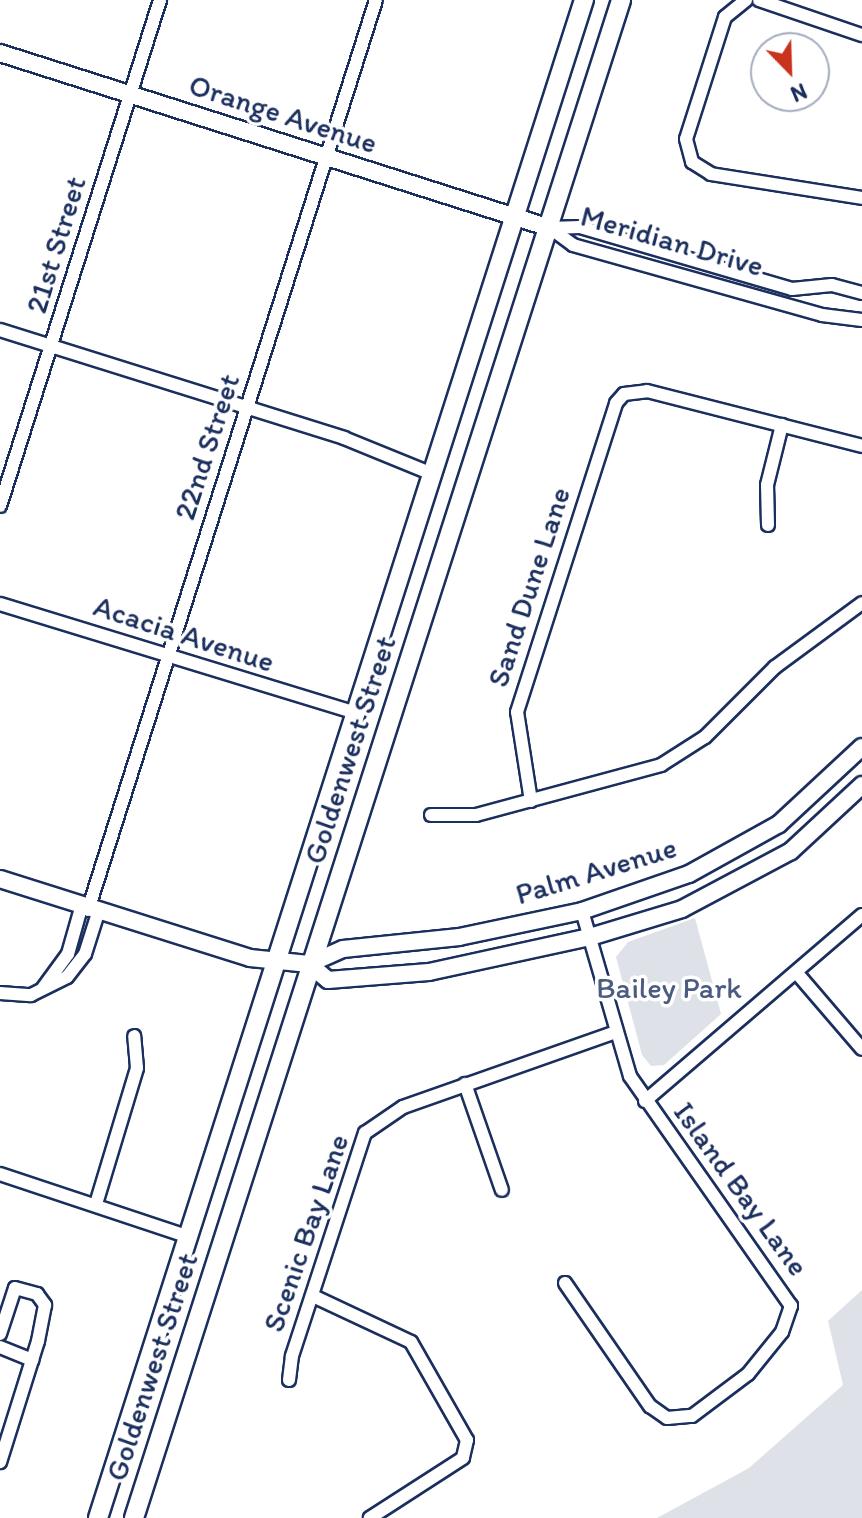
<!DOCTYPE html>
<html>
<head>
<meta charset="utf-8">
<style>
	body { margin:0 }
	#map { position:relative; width:862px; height:1518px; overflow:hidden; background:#fff; font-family:Itim,sans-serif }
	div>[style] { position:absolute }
	.green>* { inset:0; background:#dee1e7 }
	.roads { filter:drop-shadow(2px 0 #1b2f5e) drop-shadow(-2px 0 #1b2f5e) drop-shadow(0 2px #1b2f5e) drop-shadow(0 -2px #1b2f5e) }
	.minor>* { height:12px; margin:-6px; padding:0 6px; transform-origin:6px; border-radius:6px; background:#fff }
	.tertiary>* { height:16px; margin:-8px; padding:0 8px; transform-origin:8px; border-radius:8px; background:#fff }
	.secondary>* { height:18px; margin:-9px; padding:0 9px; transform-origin:9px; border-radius:9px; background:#fff }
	span { translate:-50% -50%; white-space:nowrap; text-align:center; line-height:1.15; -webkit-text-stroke:7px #fff; paint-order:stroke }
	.street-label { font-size:30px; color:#1b2f5e }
	.park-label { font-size:30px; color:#4c5c80 }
	.north { position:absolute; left:750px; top:32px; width:80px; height:80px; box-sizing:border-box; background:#fff; border:2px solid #a4acbf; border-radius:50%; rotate:157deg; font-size:22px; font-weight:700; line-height:32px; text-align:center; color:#1b2f5e }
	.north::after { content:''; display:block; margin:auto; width:28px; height:36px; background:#c8321e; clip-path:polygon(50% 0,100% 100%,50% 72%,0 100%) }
</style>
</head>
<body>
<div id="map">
	<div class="green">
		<div style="clip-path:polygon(695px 918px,721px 1014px,664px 1065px,651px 1066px,642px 1055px,616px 957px,628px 942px)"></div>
		<div style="clip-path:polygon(862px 1290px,862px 1518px,657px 1518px,749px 1468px,843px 1385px,828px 1321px)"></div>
	</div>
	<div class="roads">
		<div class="minor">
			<div style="left:746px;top:0;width:27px;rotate:141deg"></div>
			<div style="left:725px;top:17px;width:128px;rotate:107.7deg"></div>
			<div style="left:686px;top:139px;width:24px;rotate:75deg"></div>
			<div style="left:692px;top:162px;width:22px;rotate:32deg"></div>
			<div style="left:711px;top:174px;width:153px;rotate:9deg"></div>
			<div style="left:759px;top:0;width:109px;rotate:18.8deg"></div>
			<div style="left:550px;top:228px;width:29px;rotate:36deg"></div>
			<div style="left:573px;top:245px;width:259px;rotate:15.7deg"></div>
			<div style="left:822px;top:315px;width:40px;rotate:7.1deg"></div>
			<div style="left:550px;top:228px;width:30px;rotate:-2deg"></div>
			<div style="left:580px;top:227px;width:221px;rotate:16.3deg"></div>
			<div style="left:792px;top:289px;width:40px;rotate:-5.7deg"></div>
			<div style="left:832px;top:285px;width:31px;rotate:15deg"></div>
			<div style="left:0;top:330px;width:361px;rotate:17.4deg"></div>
			<div style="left:344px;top:438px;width:95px;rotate:22.2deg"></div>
			<div style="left:0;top:506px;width:531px;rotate:-72.45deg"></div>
			<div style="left:768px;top:525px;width:40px;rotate:-91.4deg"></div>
			<div style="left:767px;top:485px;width:62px;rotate:-76deg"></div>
			<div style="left:0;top:604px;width:369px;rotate:17deg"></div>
			<div style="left:531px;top:801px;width:90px;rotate:-98.9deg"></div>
			<div style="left:517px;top:712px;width:324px;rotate:-72.2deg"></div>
			<div style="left:616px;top:403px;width:12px;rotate:-48deg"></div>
			<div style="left:624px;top:394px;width:23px;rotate:-7deg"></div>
			<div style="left:647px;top:391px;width:222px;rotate:14.3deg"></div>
			<div style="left:431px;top:815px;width:45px"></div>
			<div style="left:476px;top:815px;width:192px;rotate:-15.1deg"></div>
			<div style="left:661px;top:765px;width:52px;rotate:-32.5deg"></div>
			<div style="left:705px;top:737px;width:99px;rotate:-45deg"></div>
			<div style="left:775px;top:667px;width:108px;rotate:-36.3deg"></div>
			<div style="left:88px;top:910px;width:954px;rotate:-72.44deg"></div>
			<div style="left:796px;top:972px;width:101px;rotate:49.4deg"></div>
			<div style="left:43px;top:988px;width:42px;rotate:-53.7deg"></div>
			<div style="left:68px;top:954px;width:48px;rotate:-74.2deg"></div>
			<div style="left:0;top:993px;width:31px;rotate:4deg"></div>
			<div style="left:31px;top:995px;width:40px;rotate:-26.6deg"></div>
			<div style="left:67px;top:977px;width:29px;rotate:-52deg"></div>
			<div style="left:85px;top:954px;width:43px;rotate:-72.4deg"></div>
			<div style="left:465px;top:1084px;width:112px;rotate:70.8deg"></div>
			<div style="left:645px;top:1101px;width:286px;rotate:-40.6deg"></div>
			<div style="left:0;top:1174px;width:199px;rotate:18.4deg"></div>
			<div style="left:96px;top:1204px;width:142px;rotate:-73.2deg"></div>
			<div style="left:137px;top:1068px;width:32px;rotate:-95deg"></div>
			<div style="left:565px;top:1283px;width:150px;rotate:55.4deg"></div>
			<div style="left:650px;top:1406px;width:21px;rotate:35deg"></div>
			<div style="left:667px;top:1418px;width:25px;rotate:-5deg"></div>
			<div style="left:692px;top:1416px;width:70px;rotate:-36.9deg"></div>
			<div style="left:748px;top:1374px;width:54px;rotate:-51deg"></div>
			<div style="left:782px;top:1332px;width:28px;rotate:-71deg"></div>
			<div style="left:791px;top:1306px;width:281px;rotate:-125deg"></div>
			<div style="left:630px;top:1076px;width:172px;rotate:-106.2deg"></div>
			<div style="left:313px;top:1296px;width:108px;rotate:25.1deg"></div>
			<div style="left:411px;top:1342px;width:113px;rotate:60.3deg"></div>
			<div style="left:467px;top:1440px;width:18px;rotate:103deg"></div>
			<div style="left:463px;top:1458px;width:111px;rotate:147.2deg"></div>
			<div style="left:0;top:1334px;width:48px;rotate:-71.9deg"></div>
			<div style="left:15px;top:1288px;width:23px;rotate:15deg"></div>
			<div style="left:37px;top:1294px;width:14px;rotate:54deg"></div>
			<div style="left:45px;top:1305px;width:37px;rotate:101deg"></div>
			<div style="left:38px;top:1341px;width:127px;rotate:107.4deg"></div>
			<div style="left:0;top:1347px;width:35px;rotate:22deg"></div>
			<div style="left:289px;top:1380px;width:24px;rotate:-83deg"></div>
			<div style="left:292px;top:1356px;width:235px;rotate:-71.9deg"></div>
			<div style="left:365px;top:1133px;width:46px;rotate:-34.4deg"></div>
			<div style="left:403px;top:1107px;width:226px;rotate:-19.4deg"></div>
		</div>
		<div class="tertiary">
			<div style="left:0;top:53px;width:577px;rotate:17.65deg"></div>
			<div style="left:0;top:879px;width:262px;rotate:17.5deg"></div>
			<div style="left:250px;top:958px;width:59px;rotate:5.8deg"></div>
			<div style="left:309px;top:964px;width:37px;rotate:-24deg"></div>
			<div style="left:343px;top:949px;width:117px;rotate:-5.9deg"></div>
			<div style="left:459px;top:937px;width:126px;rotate:-11.9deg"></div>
			<div style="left:582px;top:911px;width:113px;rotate:-19.1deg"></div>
			<div style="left:689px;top:874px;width:103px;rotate:-29.1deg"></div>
			<div style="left:779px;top:824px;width:113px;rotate:-42.9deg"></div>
			<div style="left:309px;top:964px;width:25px;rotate:40deg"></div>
			<div style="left:328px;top:980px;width:101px;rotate:-4.5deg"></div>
			<div style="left:429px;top:972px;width:165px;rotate:-12.3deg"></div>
			<div style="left:590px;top:937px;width:96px;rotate:-16.9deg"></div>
			<div style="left:682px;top:909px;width:123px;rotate:-28deg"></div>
			<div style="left:791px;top:851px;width:97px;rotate:-42.9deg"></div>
		</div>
		<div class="secondary">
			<div style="left:98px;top:1518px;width:1594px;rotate:-72.25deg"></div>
			<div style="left:134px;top:1518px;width:1594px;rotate:-72.21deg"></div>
		</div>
	</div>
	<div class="street-label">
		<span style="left:283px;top:114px;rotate:18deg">Orange Avenue</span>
		<span style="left:672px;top:241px;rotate:16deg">Meridian Drive</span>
		<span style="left:56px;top:245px;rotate:-73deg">21st Street</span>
		<span style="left:207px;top:447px;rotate:-72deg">22nd Street</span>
		<span style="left:529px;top:587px;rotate:-72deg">Sand Dune Lane</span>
		<span style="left:184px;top:634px;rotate:18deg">Acacia Avenue</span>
		<span style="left:350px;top:750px;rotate:-72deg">Goldenwest Street</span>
		<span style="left:596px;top:871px;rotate:-17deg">Palm Avenue</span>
		<span style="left:741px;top:1189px;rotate:54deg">Island Bay Lane</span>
		<span style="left:306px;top:1233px;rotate:-71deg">Scenic Bay Lane</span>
		<span style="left:152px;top:1367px;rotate:-72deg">Goldenwest Street</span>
	</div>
	<div class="park-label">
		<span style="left:669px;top:988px">Bailey Park</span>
	</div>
	<div class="north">N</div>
</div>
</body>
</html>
